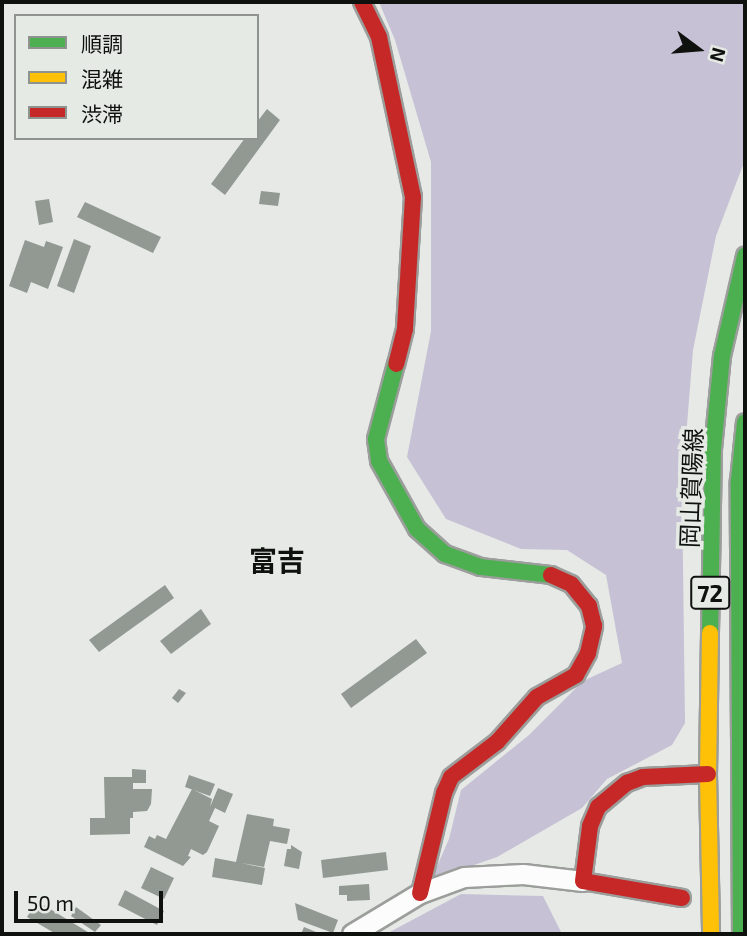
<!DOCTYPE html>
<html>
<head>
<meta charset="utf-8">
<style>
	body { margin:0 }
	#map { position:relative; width:747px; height:936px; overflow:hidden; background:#e6e9e6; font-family:"Exo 2","Noto Sans JP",sans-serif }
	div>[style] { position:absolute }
	.forest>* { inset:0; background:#c6c1d4 }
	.building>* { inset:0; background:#919992 }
	.roads { filter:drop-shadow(2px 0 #9c9e9c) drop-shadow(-2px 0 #9c9e9c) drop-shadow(0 2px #9c9e9c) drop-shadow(0 -2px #9c9e9c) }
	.street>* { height:19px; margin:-9.5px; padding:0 9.5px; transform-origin:9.5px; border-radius:9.5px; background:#fbfcfb }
	.fast>* { height:16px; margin:-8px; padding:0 8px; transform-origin:8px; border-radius:8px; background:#4caf50 }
	.slow>* { height:16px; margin:-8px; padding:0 8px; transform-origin:8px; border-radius:8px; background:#ffc107 }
	.jam>* { height:16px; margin:-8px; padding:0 8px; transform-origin:8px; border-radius:8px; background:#c62828 }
	span { translate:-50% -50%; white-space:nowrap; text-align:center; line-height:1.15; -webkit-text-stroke:7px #e5eae5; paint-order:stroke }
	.shield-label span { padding:2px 5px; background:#e5eae5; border:2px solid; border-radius:5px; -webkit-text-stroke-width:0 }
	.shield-label { font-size:23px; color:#0f110f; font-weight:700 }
	.street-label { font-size:24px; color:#0f110f }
	.quarter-label { font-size:28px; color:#0f110f; font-weight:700 }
	.frame { position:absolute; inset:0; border:4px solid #0f110f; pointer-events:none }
	.legend { position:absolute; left:14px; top:14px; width:245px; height:126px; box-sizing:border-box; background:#e5eae5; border:2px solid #8f938f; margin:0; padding:9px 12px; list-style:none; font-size:21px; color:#0f110f }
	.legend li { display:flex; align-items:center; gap:14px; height:35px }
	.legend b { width:35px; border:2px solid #8f938f }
	.north { position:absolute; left:663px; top:14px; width:70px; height:70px; -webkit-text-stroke:5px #e5eae5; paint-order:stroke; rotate:106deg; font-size:19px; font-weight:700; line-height:28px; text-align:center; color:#0f110f }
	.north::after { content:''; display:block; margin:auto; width:24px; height:32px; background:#0f110f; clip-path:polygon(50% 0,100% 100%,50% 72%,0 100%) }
	.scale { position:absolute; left:14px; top:891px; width:149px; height:32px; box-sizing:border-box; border:4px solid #0f110f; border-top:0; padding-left:9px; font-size:21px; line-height:24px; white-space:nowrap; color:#0f110f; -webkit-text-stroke:5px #e5eae5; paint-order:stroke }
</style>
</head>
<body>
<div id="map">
	<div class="forest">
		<div style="clip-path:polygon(379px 2px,745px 2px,745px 160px,716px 236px,693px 350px,682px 487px,685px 723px,672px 745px,607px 779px,582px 808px,497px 857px,431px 880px,449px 839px,461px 790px,529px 735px,583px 681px,622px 663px,606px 575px,567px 550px,521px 549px,446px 519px,407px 457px,431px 331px,431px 162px,395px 40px)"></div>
		<div style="clip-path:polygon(461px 894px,543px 896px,562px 934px,386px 934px)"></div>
	</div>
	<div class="building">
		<div style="clip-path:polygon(267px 109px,280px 120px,225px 195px,211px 184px,245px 138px,257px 138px,257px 122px)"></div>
		<div style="clip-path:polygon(261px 191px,280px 193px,278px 206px,259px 204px)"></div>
		<div style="clip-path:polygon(49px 199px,53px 222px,39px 225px,35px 201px)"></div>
		<div style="clip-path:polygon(85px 202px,161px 237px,153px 253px,77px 217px)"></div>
		<div style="clip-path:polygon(2px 204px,4px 204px,4px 227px,2px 227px)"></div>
		<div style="clip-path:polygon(74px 239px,91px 246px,74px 293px,57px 286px)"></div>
		<div style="clip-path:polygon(25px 240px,44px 247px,46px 241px,63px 247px,48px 289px,31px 282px,27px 293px,9px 286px)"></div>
		<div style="clip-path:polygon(165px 585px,174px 598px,99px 652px,89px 640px)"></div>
		<div style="clip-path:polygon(201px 609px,211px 624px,171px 654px,160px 641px)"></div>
		<div style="clip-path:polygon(416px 639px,427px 653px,351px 708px,341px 694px)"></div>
		<div style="clip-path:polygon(179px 689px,186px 693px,178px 703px,172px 698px)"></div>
		<div style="clip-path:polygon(132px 769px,146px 770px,146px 783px,133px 783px,133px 789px,152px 789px,151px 804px,147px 811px,133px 812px,133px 818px,130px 818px,130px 834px,90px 835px,90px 818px,105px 818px,104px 777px,132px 777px)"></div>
		<div style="clip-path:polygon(189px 775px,215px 784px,210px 796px,185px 787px)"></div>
		<div style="clip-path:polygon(218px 788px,233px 794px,225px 813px,215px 808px,209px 821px,219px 826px,207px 852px,203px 855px,191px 849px,188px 856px,191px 857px,183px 866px,144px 847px,149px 836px,155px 839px,157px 835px,166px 839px,192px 789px,212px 799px,210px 807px)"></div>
		<div style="clip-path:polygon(247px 814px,274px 819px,273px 826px,290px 829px,287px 844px,270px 841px,264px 867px,241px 863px,265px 868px,262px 885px,212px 877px,215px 858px,236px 862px)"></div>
		<div style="clip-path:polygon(291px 845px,302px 852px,299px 869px,284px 866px,287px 849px,291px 849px)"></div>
		<div style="clip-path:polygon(386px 852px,388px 870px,323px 878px,321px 860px)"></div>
		<div style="clip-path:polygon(151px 867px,174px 878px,164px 899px,141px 888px)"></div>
		<div style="clip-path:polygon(369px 884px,370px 900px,347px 901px,347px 895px,339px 895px,339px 886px)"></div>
		<div style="clip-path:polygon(125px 890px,164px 911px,157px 925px,118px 905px)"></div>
		<div style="clip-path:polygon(37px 901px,91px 934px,56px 934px,27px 917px)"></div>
		<div style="clip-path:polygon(295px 903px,338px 920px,333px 933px,298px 920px)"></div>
		<div style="clip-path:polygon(76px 907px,101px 925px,95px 932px,71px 916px)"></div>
		<div style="clip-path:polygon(304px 927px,321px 934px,301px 934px)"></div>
	</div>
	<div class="roads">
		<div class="street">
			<div style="left:352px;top:934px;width:79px;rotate:-31.1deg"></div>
			<div style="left:420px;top:893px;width:47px;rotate:-20deg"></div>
			<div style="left:464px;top:877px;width:59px;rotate:-2.9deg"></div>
			<div style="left:523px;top:874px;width:60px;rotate:6.7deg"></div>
		</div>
		<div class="fast">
			<div style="left:396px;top:364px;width:78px;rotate:104.9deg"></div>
			<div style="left:376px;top:439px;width:22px;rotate:82deg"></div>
			<div style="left:379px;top:461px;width:78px;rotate:60.8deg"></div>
			<div style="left:417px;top:529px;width:38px;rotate:42deg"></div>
			<div style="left:445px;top:554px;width:38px;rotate:20deg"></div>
			<div style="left:481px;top:567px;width:70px;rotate:6.5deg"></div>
			<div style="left:710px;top:633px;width:184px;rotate:-89.1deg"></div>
			<div style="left:713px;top:449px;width:93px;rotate:-84.5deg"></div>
			<div style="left:722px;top:356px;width:103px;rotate:-77deg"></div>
			<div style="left:741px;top:934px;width:453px;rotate:-90.3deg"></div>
			<div style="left:739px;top:481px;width:59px;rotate:-84.2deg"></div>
		</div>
		<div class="slow">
			<div style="left:710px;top:633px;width:141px;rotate:90.8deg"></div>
			<div style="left:708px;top:774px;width:160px;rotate:88.9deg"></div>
		</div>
		<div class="jam">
			<div style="left:362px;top:2px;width:39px;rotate:64deg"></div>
			<div style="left:379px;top:37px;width:164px;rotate:78deg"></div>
			<div style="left:413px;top:197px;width:132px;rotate:93.5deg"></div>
			<div style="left:405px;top:329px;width:36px;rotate:104deg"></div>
			<div style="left:420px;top:893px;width:103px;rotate:-76.5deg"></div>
			<div style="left:444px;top:793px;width:17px;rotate:-66deg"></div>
			<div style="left:451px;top:777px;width:58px;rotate:-37.3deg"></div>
			<div style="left:497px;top:742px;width:60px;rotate:-48.4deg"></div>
			<div style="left:537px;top:697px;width:45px;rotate:-29.4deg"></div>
			<div style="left:576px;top:675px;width:25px;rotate:-61deg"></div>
			<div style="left:588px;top:653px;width:28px;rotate:-77deg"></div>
			<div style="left:594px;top:626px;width:21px;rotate:-104deg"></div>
			<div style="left:589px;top:606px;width:28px;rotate:-129deg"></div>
			<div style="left:571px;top:584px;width:22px;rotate:-156deg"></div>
			<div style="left:682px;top:898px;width:100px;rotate:-170.3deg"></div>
			<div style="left:583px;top:881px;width:55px;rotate:-82.7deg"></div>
			<div style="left:590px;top:826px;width:21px;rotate:-67deg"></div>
			<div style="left:598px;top:807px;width:38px;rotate:-40deg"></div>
			<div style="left:627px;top:783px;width:17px;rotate:-21deg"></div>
			<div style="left:643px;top:777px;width:65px;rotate:-2.6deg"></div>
		</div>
	</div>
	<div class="shield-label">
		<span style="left:710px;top:593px">72</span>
	</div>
	<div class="street-label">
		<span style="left:691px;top:488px;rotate:-88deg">岡山賀陽線</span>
	</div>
	<div class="quarter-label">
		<span style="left:277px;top:560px">富吉</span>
	</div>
	<div class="frame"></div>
	<ul class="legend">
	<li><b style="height:9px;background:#4caf50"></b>順調</li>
	<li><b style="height:9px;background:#ffc107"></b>混雑</li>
	<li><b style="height:9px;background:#c62828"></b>渋滞</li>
	</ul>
	<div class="north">N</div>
	<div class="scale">50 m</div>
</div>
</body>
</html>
